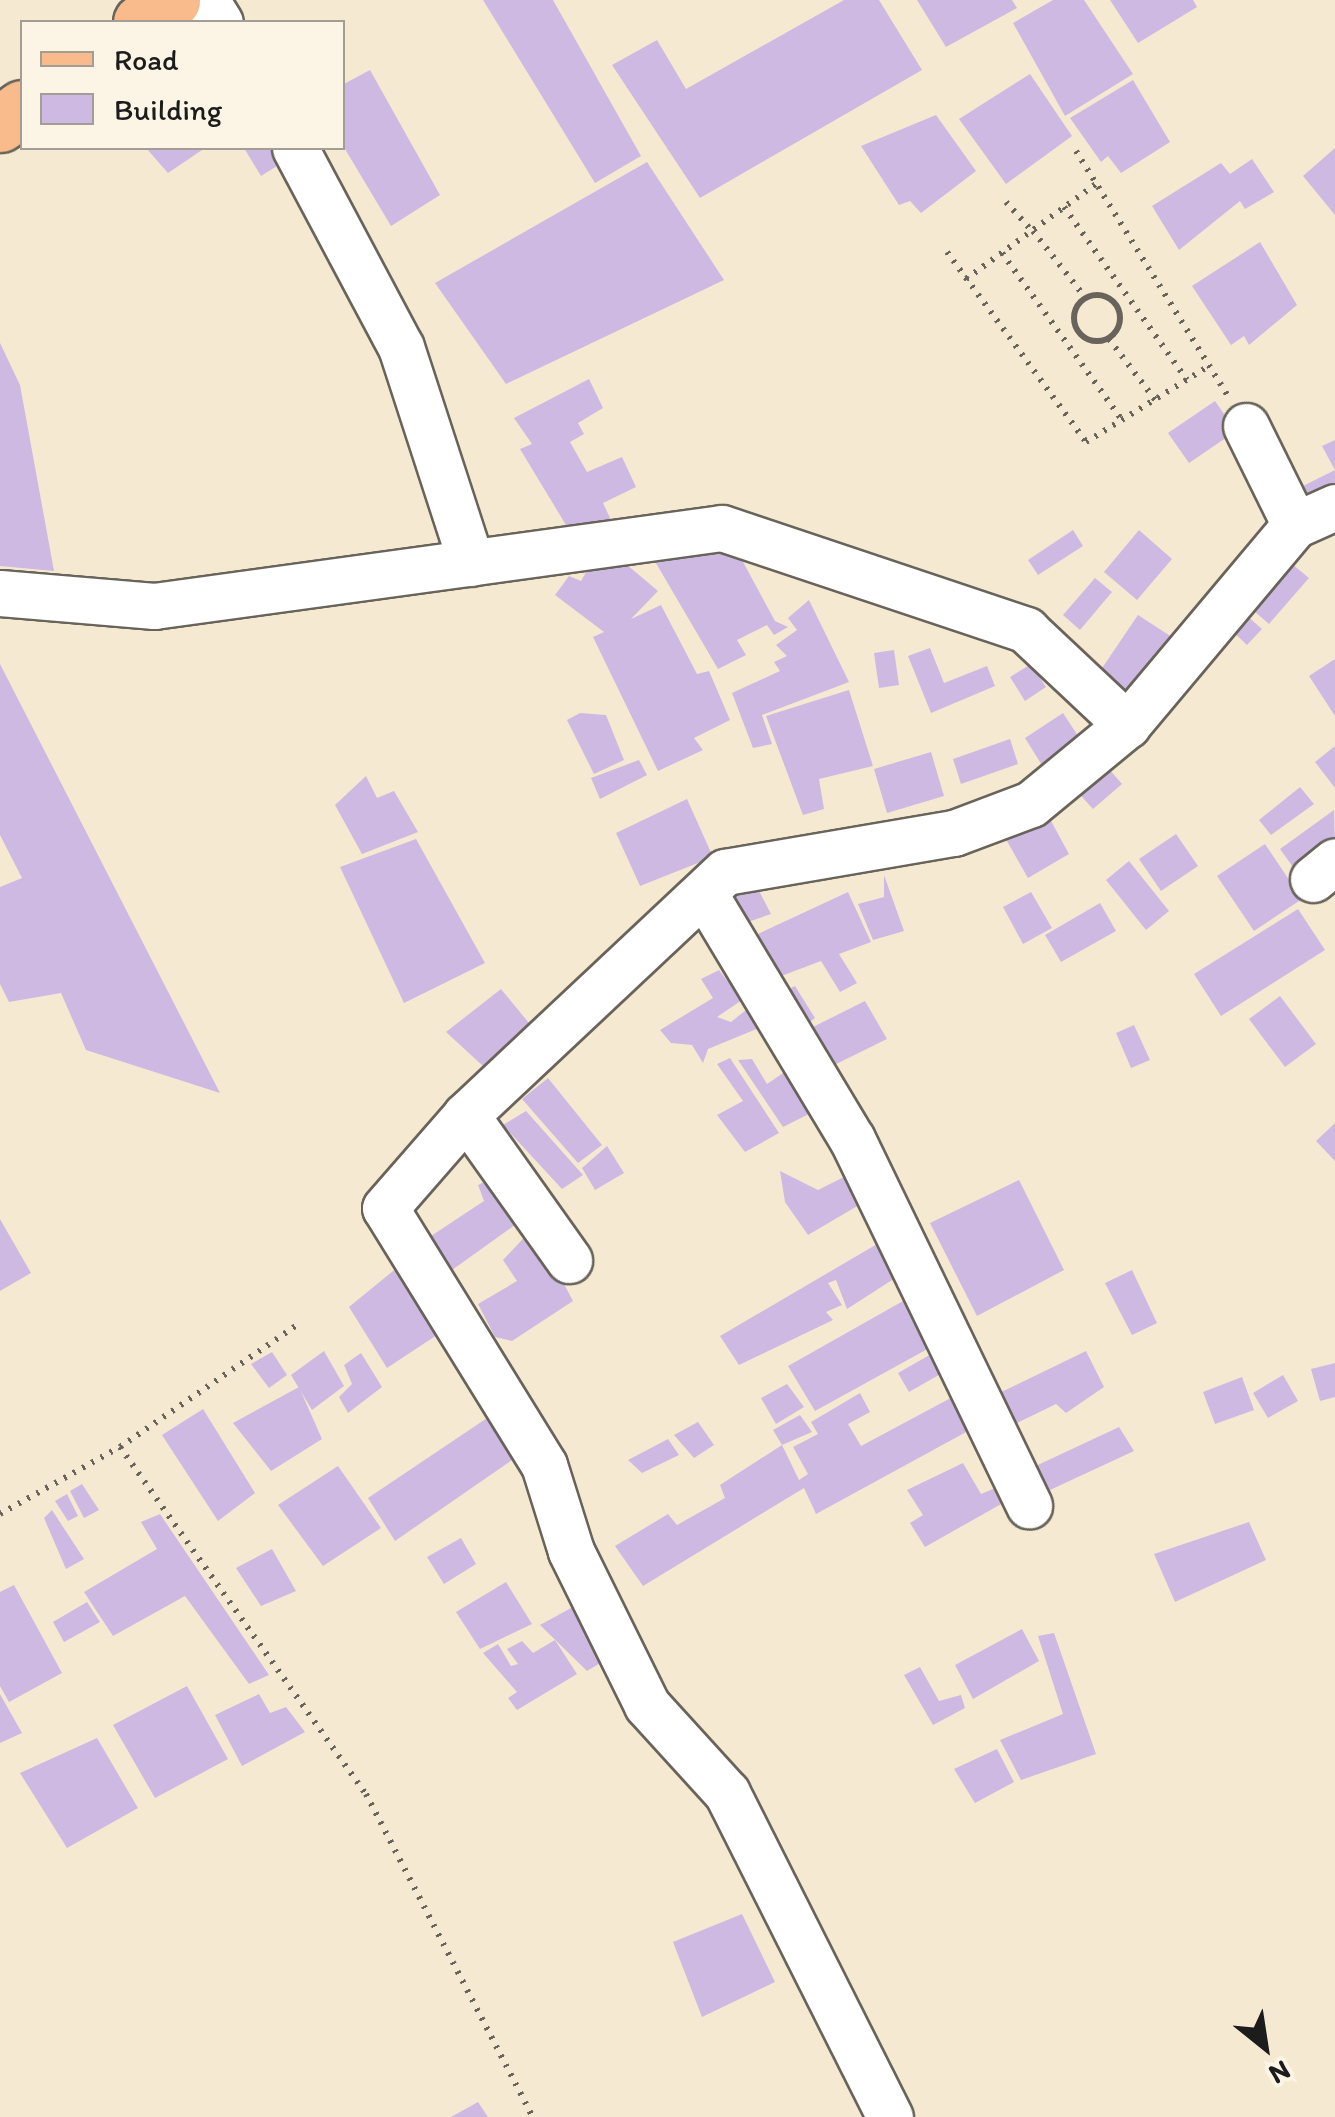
<!DOCTYPE html>
<html>
<head>
<meta charset="utf-8">
<style>
	body { margin:0 }
	#map { position:relative; width:1335px; height:2117px; overflow:hidden; background:#f6e9d1; font-family:Itim,sans-serif }
	div>[style] { position:absolute }
	.building>* { inset:0; background:#ceb9e3 }
	.path>* { height:6px; margin-top:-3px; transform-origin:0; background:repeating-linear-gradient(90deg,#68645b 0 2.5px,transparent 0 10.5px) }
	.path>.ring { margin:-3px; padding:0; box-sizing:content-box; background:none; border:6px solid #68645b; border-radius:50% }
	.roads { filter:drop-shadow(2px 0 #68645b) drop-shadow(-2px 0 #68645b) drop-shadow(0 2px #68645b) drop-shadow(0 -2px #68645b) }
	.minor>* { height:45px; margin:-22.5px; padding:0 22.5px; transform-origin:22.5px; border-radius:22.5px; background:#fff }
	.major>* { height:55px; margin:-27.5px; padding:0 27.5px; transform-origin:27.5px; border-radius:27.5px; background:#fabb8c }
	span { translate:-50% -50%; white-space:nowrap; text-align:center; line-height:1.15; -webkit-text-stroke:8px #fcf5e5; paint-order:stroke }
	.legend { position:absolute; left:20px; top:20px; width:325px; height:130px; box-sizing:border-box; background:#fcf5e5; border:2px solid #a29e95; margin:0; padding:12px 18px; list-style:none; font-size:30px; color:#1c1c1c }
	.legend li { display:flex; align-items:center; gap:20px; height:50px }
	.legend b { width:50px; border:2px solid #a29e95 }
	.north { position:absolute; left:1215px; top:1997px; width:100px; height:100px; -webkit-text-stroke:8px #fcf5e5; paint-order:stroke; rotate:150deg; font-size:28px; font-weight:700; line-height:40px; text-align:center; color:#1c1c1c }
	.north::after { content:''; display:block; margin:auto; width:35px; height:45px; background:#1c1c1c; clip-path:polygon(50% 0,100% 100%,50% 72%,0 100%) }
</style>
</head>
<body>
<div id="map">
	<div class="building">
		<div style="clip-path:polygon(483px 0,553px 0,641px 156px,595px 183px)"></div>
		<div style="clip-path:polygon(844px 0,879px 0,922px 70px,700px 198px,612px 65px,657px 40px,686px 89px)"></div>
		<div style="clip-path:polygon(917px 0,1012px 0,1017px 8px,946px 47px)"></div>
		<div style="clip-path:polygon(1053px 0,1084px 0,1133px 74px,1065px 116px,1013px 23px)"></div>
		<div style="clip-path:polygon(1110px 0,1193px 0,1197px 7px,1138px 43px)"></div>
		<div style="clip-path:polygon(370px 70px,440px 195px,391px 226px,342px 144px,342px 85px)"></div>
		<div style="clip-path:polygon(1030px 74px,1072px 136px,1006px 184px,959px 119px)"></div>
		<div style="clip-path:polygon(1133px 80px,1170px 142px,1121px 173px,1108px 156px,1101px 162px,1070px 118px)"></div>
		<div style="clip-path:polygon(936px 115px,976px 171px,921px 213px,910px 201px,899px 205px,861px 146px)"></div>
		<div style="clip-path:polygon(146px 148px,205px 148px,168px 173px)"></div>
		<div style="clip-path:polygon(244px 148px,289px 148px,293px 156px,261px 176px)"></div>
		<div style="clip-path:polygon(1335px 148px,1335px 215px,1303px 176px)"></div>
		<div style="clip-path:polygon(1252px 159px,1274px 192px,1245px 209px,1240px 201px,1179px 250px,1152px 206px,1221px 163px,1230px 174px)"></div>
		<div style="clip-path:polygon(647px 162px,724px 280px,506px 384px,435px 283px)"></div>
		<div style="clip-path:polygon(1260px 242px,1297px 305px,1249px 345px,1244px 336px,1231px 345px,1192px 286px)"></div>
		<div style="clip-path:polygon(0 343px,20px 385px,54px 571px,0 566px)"></div>
		<div style="clip-path:polygon(589px 379px,603px 408px,578px 423px,584px 434px,570px 442px,587px 472px,622px 457px,636px 487px,603px 503px,611px 520px,572px 535px,520px 449px,532px 444px,514px 418px)"></div>
		<div style="clip-path:polygon(1215px 401px,1236px 431px,1189px 463px,1168px 433px)"></div>
		<div style="clip-path:polygon(1335px 440px,1335px 494px,1308px 507px,1299px 488px,1335px 470px,1322px 446px)"></div>
		<div style="clip-path:polygon(1073px 530px,1083px 546px,1038px 575px,1028px 560px)"></div>
		<div style="clip-path:polygon(1139px 530px,1172px 559px,1137px 600px,1104px 572px)"></div>
		<div style="clip-path:polygon(728px 534px,775px 621px,788px 627px,774px 635px,767px 625px,737px 640px,746px 655px,718px 669px,653px 558px)"></div>
		<div style="clip-path:polygon(620px 559px,658px 591px,631px 619px,661px 605px,697px 674px,709px 671px,730px 720px,694px 738px,703px 750px,658px 771px,593px 637px,604px 632px,555px 595px,569px 576px,581px 581px,592px 562px)"></div>
		<div style="clip-path:polygon(1287px 560px,1309px 578px,1269px 624px,1247px 605px)"></div>
		<div style="clip-path:polygon(1095px 578px,1112px 592px,1080px 630px,1063px 615px)"></div>
		<div style="clip-path:polygon(809px 600px,849px 682px,762px 715px,772px 744px,753px 748px,732px 693px,780px 671px,774px 662px,787px 656px,776px 645px,797px 630px,788px 618px)"></div>
		<div style="clip-path:polygon(1245px 614px,1262px 629px,1247px 645px,1230px 629px)"></div>
		<div style="clip-path:polygon(1138px 615px,1178px 641px,1136px 704px,1096px 677px)"></div>
		<div style="clip-path:polygon(930px 648px,944px 683px,987px 666px,995px 686px,931px 713px,908px 656px)"></div>
		<div style="clip-path:polygon(894px 650px,899px 685px,879px 688px,874px 653px)"></div>
		<div style="clip-path:polygon(1335px 659px,1335px 716px,1309px 676px)"></div>
		<div style="clip-path:polygon(0 664px,220px 1093px,86px 1050px,61px 993px,9px 1002px,0 984px,0 887px,22px 878px,0 835px)"></div>
		<div style="clip-path:polygon(1031px 664px,1046px 687px,1025px 701px,1010px 677px)"></div>
		<div style="clip-path:polygon(849px 690px,873px 766px,819px 779px,824px 809px,803px 815px,766px 716px)"></div>
		<div style="clip-path:polygon(580px 713px,606px 715px,624px 760px,594px 774px,567px 720px)"></div>
		<div style="clip-path:polygon(1063px 713px,1084px 745px,1045px 770px,1025px 738px)"></div>
		<div style="clip-path:polygon(1010px 739px,1018px 764px,961px 784px,953px 759px)"></div>
		<div style="clip-path:polygon(1335px 746px,1335px 788px,1315px 762px)"></div>
		<div style="clip-path:polygon(931px 752px,944px 796px,887px 813px,874px 769px)"></div>
		<div style="clip-path:polygon(639px 760px,647px 775px,600px 799px,591px 778px)"></div>
		<div style="clip-path:polygon(1102px 761px,1122px 784px,1093px 809px,1073px 787px)"></div>
		<div style="clip-path:polygon(366px 776px,377px 798px,394px 791px,418px 832px,362px 854px,335px 805px)"></div>
		<div style="clip-path:polygon(1300px 787px,1314px 804px,1271px 835px,1259px 820px)"></div>
		<div style="clip-path:polygon(687px 799px,713px 857px,640px 886px,616px 833px)"></div>
		<div style="clip-path:polygon(1045px 810px,1069px 854px,1028px 878px,1003px 834px)"></div>
		<div style="clip-path:polygon(1334px 810px,1335px 847px,1298px 874px,1280px 849px)"></div>
		<div style="clip-path:polygon(1176px 834px,1198px 866px,1161px 891px,1139px 859px)"></div>
		<div style="clip-path:polygon(416px 839px,485px 963px,404px 1003px,340px 867px)"></div>
		<div style="clip-path:polygon(1265px 844px,1302px 899px,1254px 931px,1217px 876px)"></div>
		<div style="clip-path:polygon(1129px 861px,1169px 911px,1146px 930px,1106px 880px)"></div>
		<div style="clip-path:polygon(884px 875px,904px 931px,873px 940px,858px 904px,884px 897px)"></div>
		<div style="clip-path:polygon(755px 883px,771px 914px,736px 926px,731px 913px,742px 907px,730px 893px)"></div>
		<div style="clip-path:polygon(848px 892px,871px 942px,839px 954px,857px 983px,840px 992px,821px 961px,768px 981px,745px 940px)"></div>
		<div style="clip-path:polygon(1031px 892px,1052px 928px,1023px 944px,1003px 907px)"></div>
		<div style="clip-path:polygon(1100px 903px,1116px 931px,1061px 962px,1045px 935px)"></div>
		<div style="clip-path:polygon(1298px 909px,1325px 950px,1221px 1016px,1194px 974px)"></div>
		<div style="clip-path:polygon(719px 970px,742px 1000px,717px 1017px,731px 1022px,746px 1010px,759px 1028px,708px 1049px,703px 1063px,692px 1045px,671px 1043px,660px 1030px,713px 998px,701px 979px)"></div>
		<div style="clip-path:polygon(795px 986px,815px 1018px,798px 1031px,775px 995px)"></div>
		<div style="clip-path:polygon(501px 989px,533px 1028px,484px 1067px,446px 1032px)"></div>
		<div style="clip-path:polygon(1280px 996px,1316px 1044px,1285px 1067px,1249px 1019px)"></div>
		<div style="clip-path:polygon(865px 1001px,887px 1039px,824px 1070px,799px 1034px)"></div>
		<div style="clip-path:polygon(1134px 1025px,1150px 1060px,1131px 1068px,1116px 1033px)"></div>
		<div style="clip-path:polygon(730px 1058px,779px 1133px,745px 1152px,717px 1115px,743px 1101px,717px 1064px)"></div>
		<div style="clip-path:polygon(752px 1059px,767px 1084px,789px 1069px,815px 1111px,783px 1127px,738px 1060px)"></div>
		<div style="clip-path:polygon(548px 1078px,602px 1145px,578px 1163px,522px 1099px)"></div>
		<div style="clip-path:polygon(526px 1111px,583px 1175px,562px 1189px,503px 1125px)"></div>
		<div style="clip-path:polygon(1335px 1123px,1335px 1161px,1316px 1141px)"></div>
		<div style="clip-path:polygon(607px 1146px,624px 1173px,595px 1190px,582px 1168px)"></div>
		<div style="clip-path:polygon(780px 1171px,818px 1190px,854px 1172px,871px 1198px,808px 1235px,785px 1202px)"></div>
		<div style="clip-path:polygon(492px 1178px,522px 1220px,452px 1270px,431px 1236px,484px 1201px,478px 1185px)"></div>
		<div style="clip-path:polygon(1019px 1180px,1064px 1270px,977px 1316px,930px 1223px)"></div>
		<div style="clip-path:polygon(0 1219px,31px 1273px,0 1291px)"></div>
		<div style="clip-path:polygon(534px 1227px,573px 1301px,512px 1341px,495px 1337px,478px 1304px,517px 1281px,503px 1260px)"></div>
		<div style="clip-path:polygon(884px 1240px,903px 1273px,847px 1309px,836px 1280px,828px 1283px,842px 1305px,826px 1312px,833px 1320px,739px 1365px,720px 1336px)"></div>
		<div style="clip-path:polygon(404px 1262px,446px 1329px,387px 1368px,349px 1307px)"></div>
		<div style="clip-path:polygon(1132px 1270px,1157px 1323px,1132px 1335px,1105px 1283px)"></div>
		<div style="clip-path:polygon(919px 1292px,942px 1341px,815px 1411px,788px 1366px)"></div>
		<div style="clip-path:polygon(940px 1349px,951px 1368px,909px 1392px,898px 1373px)"></div>
		<div style="clip-path:polygon(324px 1351px,344px 1386px,312px 1410px,291px 1375px)"></div>
		<div style="clip-path:polygon(1086px 1351px,1104px 1387px,1066px 1413px,1056px 1404px,1007px 1428px,991px 1397px)"></div>
		<div style="clip-path:polygon(272px 1352px,287px 1375px,269px 1388px,251px 1364px)"></div>
		<div style="clip-path:polygon(361px 1353px,382px 1387px,348px 1413px,339px 1397px,352px 1384px,344px 1365px)"></div>
		<div style="clip-path:polygon(1335px 1363px,1335px 1397px,1320px 1401px,1311px 1369px)"></div>
		<div style="clip-path:polygon(1283px 1375px,1298px 1401px,1268px 1418px,1253px 1393px)"></div>
		<div style="clip-path:polygon(1242px 1377px,1254px 1410px,1215px 1424px,1203px 1392px)"></div>
		<div style="clip-path:polygon(787px 1384px,804px 1407px,776px 1424px,761px 1398px)"></div>
		<div style="clip-path:polygon(299px 1387px,322px 1439px,271px 1471px,233px 1423px)"></div>
		<div style="clip-path:polygon(962px 1392px,979px 1425px,816px 1514px,804px 1488px,643px 1586px,615px 1546px,668px 1514px,677px 1525px,725px 1498px,720px 1485px,782px 1445px,799px 1480px,808px 1474px,793px 1447px,818px 1434px,811px 1422px,860px 1393px,870px 1412px,848px 1424px,861px 1446px)"></div>
		<div style="clip-path:polygon(203px 1409px,255px 1493px,218px 1521px,162px 1435px)"></div>
		<div style="clip-path:polygon(499px 1410px,525px 1451px,395px 1541px,368px 1498px)"></div>
		<div style="clip-path:polygon(800px 1415px,812px 1432px,782px 1445px,773px 1430px)"></div>
		<div style="clip-path:polygon(698px 1422px,714px 1445px,694px 1458px,674px 1435px)"></div>
		<div style="clip-path:polygon(1119px 1427px,1134px 1451px,1037px 1496px,1025px 1471px)"></div>
		<div style="clip-path:polygon(668px 1439px,679px 1455px,642px 1473px,628px 1460px)"></div>
		<div style="clip-path:polygon(963px 1463px,981px 1494px,995px 1488px,1003px 1503px,925px 1547px,910px 1523px,923px 1515px,907px 1490px)"></div>
		<div style="clip-path:polygon(338px 1466px,381px 1528px,323px 1566px,278px 1505px)"></div>
		<div style="clip-path:polygon(82px 1484px,99px 1510px,84px 1518px,70px 1491px)"></div>
		<div style="clip-path:polygon(67px 1494px,78px 1516px,68px 1521px,55px 1501px)"></div>
		<div style="clip-path:polygon(52px 1510px,84px 1559px,66px 1569px,44px 1518px)"></div>
		<div style="clip-path:polygon(160px 1514px,269px 1675px,249px 1684px,185px 1596px,113px 1636px,84px 1592px,157px 1549px,141px 1522px)"></div>
		<div style="clip-path:polygon(1249px 1522px,1266px 1560px,1175px 1602px,1154px 1554px)"></div>
		<div style="clip-path:polygon(461px 1538px,476px 1564px,444px 1584px,427px 1557px)"></div>
		<div style="clip-path:polygon(272px 1549px,296px 1591px,261px 1606px,236px 1568px)"></div>
		<div style="clip-path:polygon(506px 1582px,532px 1624px,480px 1649px,456px 1612px)"></div>
		<div style="clip-path:polygon(14px 1585px,62px 1673px,9px 1702px,0 1686px,0 1592px)"></div>
		<div style="clip-path:polygon(87px 1602px,100px 1622px,64px 1642px,53px 1622px)"></div>
		<div style="clip-path:polygon(582px 1602px,614px 1655px,587px 1671px,540px 1625px)"></div>
		<div style="clip-path:polygon(1022px 1629px,1039px 1661px,973px 1699px,955px 1665px)"></div>
		<div style="clip-path:polygon(1054px 1633px,1096px 1754px,1021px 1780px,1000px 1740px,1063px 1714px,1038px 1636px)"></div>
		<div style="clip-path:polygon(555px 1640px,577px 1674px,517px 1710px,508px 1698px,517px 1692px,483px 1653px,498px 1644px,511px 1666px,518px 1664px,507px 1649px,522px 1641px,533px 1653px)"></div>
		<div style="clip-path:polygon(920px 1667px,939px 1701px,961px 1695px,965px 1708px,933px 1725px,904px 1675px)"></div>
		<div style="clip-path:polygon(187px 1686px,228px 1759px,155px 1798px,113px 1725px)"></div>
		<div style="clip-path:polygon(0 1694px,22px 1733px,0 1743px)"></div>
		<div style="clip-path:polygon(259px 1694px,270px 1713px,286px 1707px,305px 1732px,242px 1766px,215px 1715px)"></div>
		<div style="clip-path:polygon(97px 1738px,138px 1808px,67px 1848px,20px 1773px)"></div>
		<div style="clip-path:polygon(997px 1749px,1014px 1782px,975px 1803px,954px 1769px)"></div>
		<div style="clip-path:polygon(742px 1914px,775px 1982px,702px 2017px,673px 1942px)"></div>
		<div style="clip-path:polygon(478px 2102px,488px 2117px,451px 2117px)"></div>
	</div>
	<div class="path">
		<div style="left:1076px;top:151px;width:287px;rotate:58.2deg"></div>
		<div style="left:1006px;top:202px;width:39px;rotate:48deg"></div>
		<div style="left:1064px;top:207px;width:212px;rotate:54.6deg"></div>
		<div style="left:1033px;top:231px;width:84px;rotate:51.8deg"></div>
		<div style="left:947px;top:252px;width:235px;rotate:53.8deg"></div>
		<div style="left:1086px;top:442px;width:145px;rotate:-31.7deg"></div>
		<div style="left:1002px;top:253px;width:209px;rotate:54.3deg"></div>
		<div style="left:966px;top:279px;width:162px;rotate:-36.2deg"></div>
		<div class="ring" style="left:1074px;top:295px;width:40px;height:40px"></div>
		<div style="left:1109px;top:339px;width:78px;rotate:52.8deg"></div>
		<div style="left:120px;top:1447px;width:425px;rotate:54.7deg"></div>
		<div style="left:366px;top:1794px;width:364px;rotate:62.7deg"></div>
		<div style="left:0;top:1514px;width:137px;rotate:-29.2deg"></div>
		<div style="left:120px;top:1447px;width:216px;rotate:-34.6deg"></div>
	</div>
	<div class="roads">
		<div class="minor">
			<div style="left:206px;top:0;width:26px;rotate:58deg"></div>
			<div style="left:295px;top:148px;width:225px;rotate:62deg"></div>
			<div style="left:401px;top:347px;width:227px;rotate:72deg"></div>
			<div style="left:1246px;top:426px;width:110px;rotate:63.7deg"></div>
			<div style="left:0;top:593px;width:155px;rotate:4.8deg"></div>
			<div style="left:154px;top:606px;width:573px;rotate:-7.82deg"></div>
			<div style="left:722px;top:528px;width:321px;rotate:18.5deg"></div>
			<div style="left:1026px;top:630px;width:139px;rotate:43.2deg"></div>
			<div style="left:1313px;top:879px;width:28px;rotate:-39deg"></div>
			<div style="left:704px;top:893px;width:287px;rotate:59deg"></div>
			<div style="left:852px;top:1139px;width:407px;rotate:64.2deg"></div>
			<div style="left:466px;top:1115px;width:178px;rotate:54.6deg"></div>
			<div style="left:890px;top:2117px;width:363px;rotate:-116.7deg"></div>
			<div style="left:727px;top:1793px;width:119px;rotate:-132.3deg"></div>
			<div style="left:647px;top:1705px;width:172px;rotate:-116.3deg"></div>
			<div style="left:571px;top:1551px;width:90px;rotate:-107.4deg"></div>
			<div style="left:544px;top:1465px;width:302px;rotate:-121.7deg"></div>
			<div style="left:385px;top:1208px;width:123px;rotate:-48.9deg"></div>
			<div style="left:466px;top:1115px;width:355px;rotate:-43.2deg"></div>
			<div style="left:725px;top:872px;width:232px;rotate:-9.7deg"></div>
			<div style="left:954px;top:833px;width:82px;rotate:-20.6deg"></div>
			<div style="left:1031px;top:804px;width:124px;rotate:-39.5deg"></div>
			<div style="left:1127px;top:725px;width:261px;rotate:-50deg"></div>
			<div style="left:1295px;top:525px;width:44px;rotate:-24.2deg"></div>
		</div>
		<div class="major">
			<div style="left:141px;top:22px;width:38px;rotate:-35deg"></div>
			<div style="left:0;top:124px;width:27px;rotate:-36deg"></div>
		</div>
	</div>
	<ul class="legend">
	<li><b style="height:12px;background:#fabb8c"></b>Road</li>
	<li><b style="height:28px;background:#ceb9e3"></b>Building</li>
	</ul>
	<div class="north">N</div>
</div>
</body>
</html>
